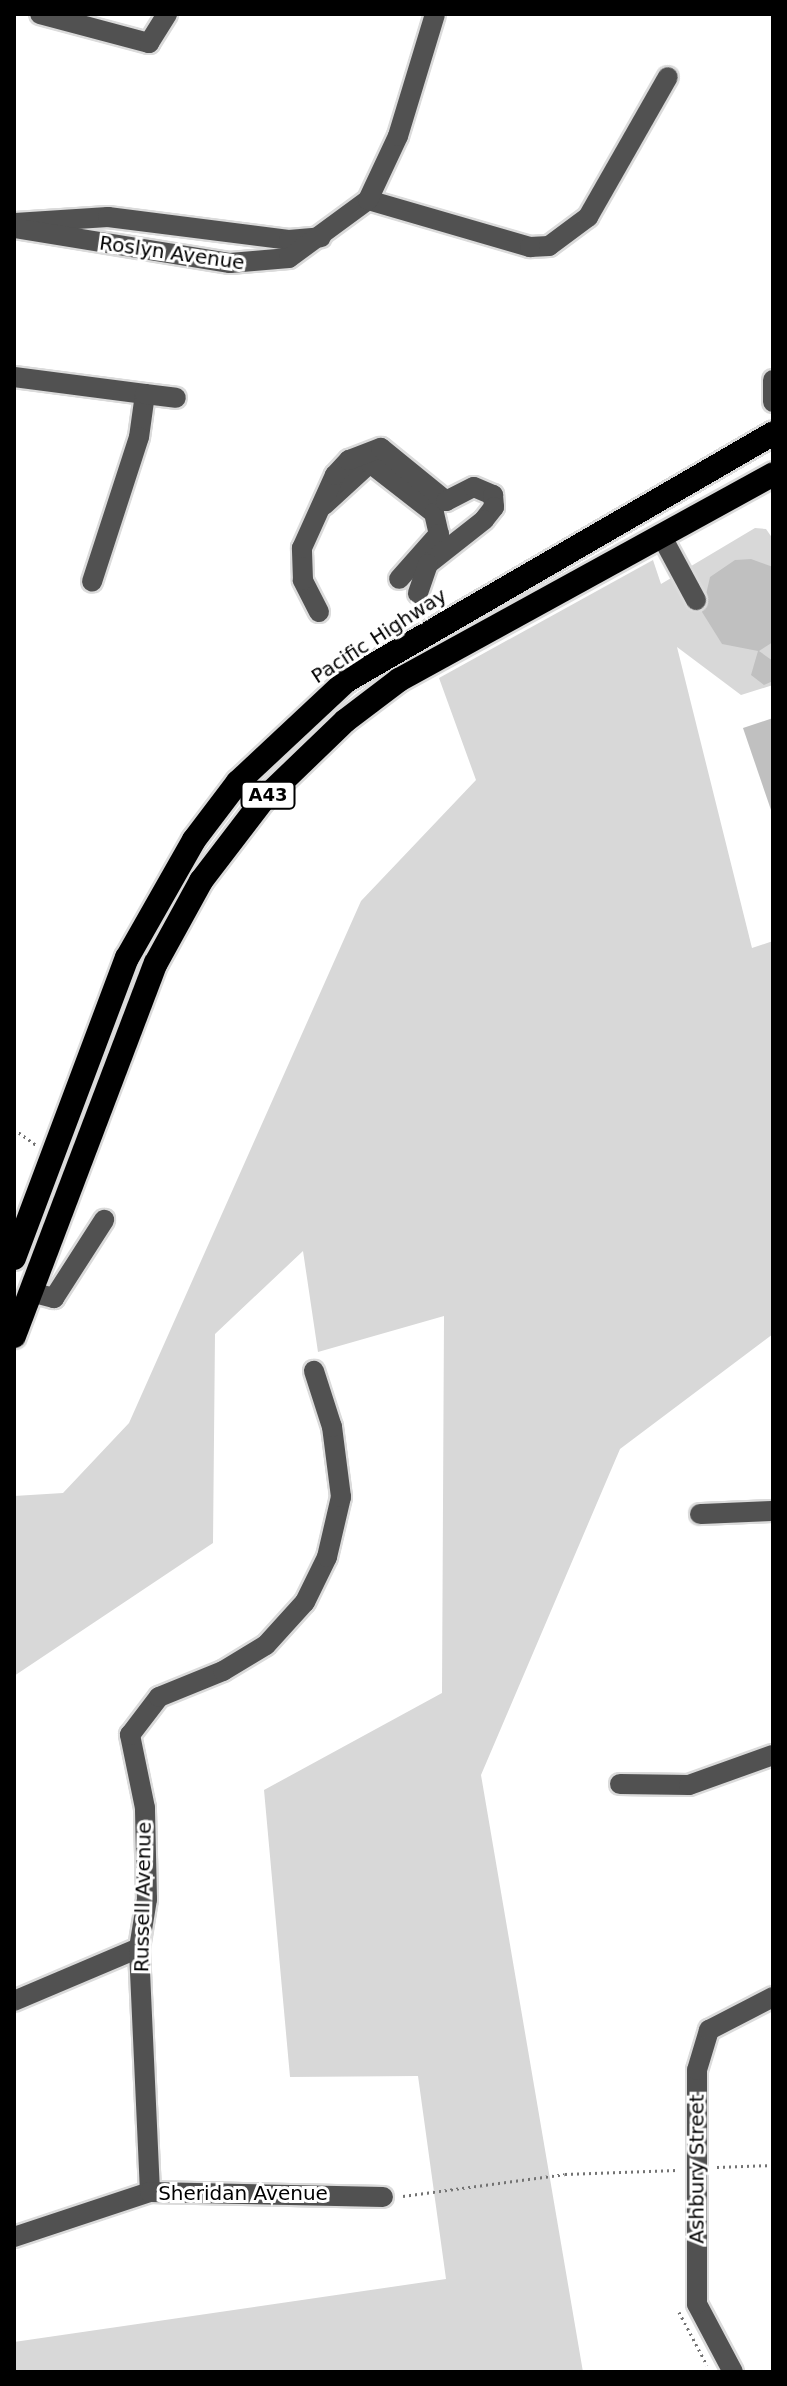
<!DOCTYPE html>
<html>
<head>
<meta charset="utf-8">
<style>
	body { margin:0 }
	#map { position:relative; width:787px; height:2386px; overflow:hidden; background:#fff; font-family:"DejaVu Sans",sans-serif }
	div>[style] { position:absolute }
	.green>* { inset:0; background:#d8d8d8 }
	.building>* { inset:0; background:#c0c0c0 }
	.path>* { height:3px; margin-top:-1.5px; transform-origin:0; background:repeating-linear-gradient(90deg,#737373 0 2px,transparent 0 6px) }
	.roads { filter:drop-shadow(2px 0 #dbdbdb) drop-shadow(-2px 0 #dbdbdb) drop-shadow(0 2px #dbdbdb) drop-shadow(0 -2px #dbdbdb) }
	.minor>* { height:20px; margin:-10px; padding:0 10px; transform-origin:10px; border-radius:10px; background:#515151 }
	.highway>* { height:24px; margin:-12px; padding:0 12px; transform-origin:12px; border-radius:12px; background:#000 }
	span { translate:-50% -50%; white-space:nowrap; text-align:center; line-height:1.15; -webkit-text-stroke:6px #fff; paint-order:stroke }
	.shield-label span { padding:2px 6px; background:#fff; border:2px solid; border-radius:6px; -webkit-text-stroke-width:0 }
	.shield-label { font-size:18px; color:#000; font-weight:700 }
	.street-label { font-size:20px; color:#000 }
	.frame { position:absolute; inset:0; border:16px solid #000; pointer-events:none }
</style>
</head>
<body>
<div id="map">
	<div class="green">
		<div style="clip-path:polygon(755px 528px,766px 529px,773px 539px,773px 685px,741px 695px,677px 647px,752px 948px,773px 941px,773px 1334px,620px 1449px,481px 1775px,583px 2372px,14px 2372px,14px 2342px,446px 2279px,418px 2076px,290px 2077px,264px 1790px,442px 1693px,444px 1316px,318px 1352px,303px 1251px,215px 1334px,213px 1543px,14px 1676px,14px 1496px,63px 1493px,129px 1423px,361px 901px,476px 780px,439px 678px,653px 560px,661px 584px)"></div>
	</div>
	<div class="building">
		<div style="clip-path:polygon(751px 559px,773px 567px,773px 642px,759px 651px,773px 661px,773px 681px,764px 685px,751px 675px,758px 651px,722px 644px,702px 612px,710px 577px,735px 560px)"></div>
		<div style="clip-path:polygon(773px 718px,773px 809px,771px 810px,743px 728px)"></div>
	</div>
	<div class="path">
		<div style="left:14px;top:1129px;width:29px;rotate:36deg"></div>
		<div style="left:717px;top:2167px;width:56px;rotate:-2deg"></div>
		<div style="left:403px;top:2196px;width:163px;rotate:-7.7deg"></div>
		<div style="left:565px;top:2174px;width:112px;rotate:-2deg"></div>
		<div style="left:679px;top:2312px;width:60px;rotate:62.2deg"></div>
	</div>
	<div class="roads">
		<div class="minor">
			<div style="left:40px;top:14px;width:113px;rotate:14.9deg"></div>
			<div style="left:149px;top:43px;width:34px;rotate:-58deg"></div>
			<div style="left:368px;top:200px;width:169px;rotate:16.2deg"></div>
			<div style="left:530px;top:247px;width:19px;rotate:-3deg"></div>
			<div style="left:549px;top:246px;width:49px;rotate:-36.6deg"></div>
			<div style="left:588px;top:217px;width:161px;rotate:-60.3deg"></div>
			<div style="left:15px;top:223px;width:93px;rotate:-3.7deg"></div>
			<div style="left:108px;top:217px;width:182px;rotate:7.2deg"></div>
			<div style="left:289px;top:240px;width:32px;rotate:-5deg"></div>
			<div style="left:14px;top:228px;width:219px;rotate:9.2deg"></div>
			<div style="left:230px;top:263px;width:59px;rotate:-4.8deg"></div>
			<div style="left:289px;top:258px;width:98px;rotate:-36.3deg"></div>
			<div style="left:368px;top:200px;width:71px;rotate:-64.9deg"></div>
			<div style="left:398px;top:136px;width:127px;rotate:-73.1deg"></div>
			<div style="left:14px;top:377px;width:132px;rotate:7.4deg"></div>
			<div style="left:145px;top:394px;width:43px;rotate:97.9deg"></div>
			<div style="left:139px;top:437px;width:152px;rotate:108deg"></div>
			<div style="left:773px;top:380px;width:22px;rotate:90deg"></div>
			<div style="left:145px;top:394px;width:31px;rotate:7deg"></div>
			<div style="left:324px;top:505px;width:62px;rotate:-42.4deg"></div>
			<div style="left:370px;top:463px;width:81px;rotate:38deg"></div>
			<div style="left:434px;top:513px;width:22px;rotate:77deg"></div>
			<div style="left:439px;top:534px;width:60px;rotate:131.6deg"></div>
			<div style="left:661px;top:535px;width:74px;rotate:61.7deg"></div>
			<div style="left:319px;top:612px;width:36px;rotate:-117deg"></div>
			<div style="left:303px;top:580px;width:32px;rotate:-92deg"></div>
			<div style="left:302px;top:548px;width:80px;rotate:-65.7deg"></div>
			<div style="left:335px;top:475px;width:21px;rotate:-47deg"></div>
			<div style="left:349px;top:460px;width:34px;rotate:-21deg"></div>
			<div style="left:381px;top:448px;width:84px;rotate:39.2deg"></div>
			<div style="left:446px;top:501px;width:31px;rotate:-27deg"></div>
			<div style="left:474px;top:487px;width:21px;rotate:23deg"></div>
			<div style="left:493px;top:495px;width:12px;rotate:85deg"></div>
			<div style="left:494px;top:507px;width:16px;rotate:128deg"></div>
			<div style="left:484px;top:520px;width:71px;rotate:141.8deg"></div>
			<div style="left:428px;top:564px;width:31px;rotate:109deg"></div>
			<div style="left:31px;top:1292px;width:24px;rotate:15deg"></div>
			<div style="left:54px;top:1298px;width:93px;rotate:-57.3deg"></div>
			<div style="left:700px;top:1514px;width:73px;rotate:-2.4deg"></div>
			<div style="left:620px;top:1784px;width:69px;rotate:0.8deg"></div>
			<div style="left:689px;top:1785px;width:89px;rotate:-19.7deg"></div>
			<div style="left:14px;top:2001px;width:136px;rotate:-23deg"></div>
			<div style="left:150px;top:2192px;width:244px;rotate:-92.6deg"></div>
			<div style="left:139px;top:1948px;width:50px;rotate:-80.7deg"></div>
			<div style="left:147px;top:1899px;width:91px;rotate:-91.3deg"></div>
			<div style="left:145px;top:1808px;width:75px;rotate:-101.6deg"></div>
			<div style="left:130px;top:1735px;width:48px;rotate:-52.7deg"></div>
			<div style="left:159px;top:1697px;width:69px;rotate:-22.1deg"></div>
			<div style="left:223px;top:1671px;width:50px;rotate:-31.2deg"></div>
			<div style="left:266px;top:1645px;width:58px;rotate:-47.8deg"></div>
			<div style="left:305px;top:1602px;width:50px;rotate:-63.9deg"></div>
			<div style="left:327px;top:1557px;width:62px;rotate:-76.9deg"></div>
			<div style="left:341px;top:1497px;width:71px;rotate:-97.3deg"></div>
			<div style="left:332px;top:1427px;width:59px;rotate:-107.8deg"></div>
			<div style="left:14px;top:2237px;width:143px;rotate:-18.3deg"></div>
			<div style="left:150px;top:2192px;width:233px;rotate:1.2deg"></div>
			<div style="left:733px;top:2372px;width:77px;rotate:-117.9deg"></div>
			<div style="left:697px;top:2304px;width:234px;rotate:-90deg"></div>
			<div style="left:697px;top:2070px;width:42px;rotate:-73.3deg"></div>
			<div style="left:709px;top:2030px;width:72px;rotate:-27.3deg"></div>
		</div>
		<div class="highway">
			<div style="left:14px;top:1258px;width:321px;rotate:-69.4deg"></div>
			<div style="left:127px;top:958px;width:136px;rotate:-60.4deg"></div>
			<div style="left:194px;top:840px;width:73px;rotate:-52.8deg"></div>
			<div style="left:238px;top:782px;width:148px;rotate:-43.1deg"></div>
			<div style="left:346px;top:681px;width:494px;rotate:-30.1deg"></div>
			<div style="left:14px;top:1336px;width:399px;rotate:-69.2deg"></div>
			<div style="left:156px;top:963px;width:94px;rotate:-61.2deg"></div>
			<div style="left:201px;top:881px;width:102px;rotate:-52.6deg"></div>
			<div style="left:263px;top:800px;width:114px;rotate:-43.9deg"></div>
			<div style="left:345px;top:721px;width:68px;rotate:-37.2deg"></div>
			<div style="left:399px;top:680px;width:427px;rotate:-28.8deg"></div>
		</div>
	</div>
	<div class="shield-label">
		<span style="left:268px;top:795px">A43</span>
	</div>
	<div class="street-label">
		<span style="left:172px;top:253px;rotate:8deg">Roslyn Avenue</span>
		<span style="left:379px;top:636px;rotate:-33deg">Pacific Highway</span>
		<span style="left:143px;top:1897px;rotate:-89deg">Russell Avenue</span>
		<span style="left:697px;top:2169px;rotate:-90deg">Ashbury Street</span>
		<span style="left:243px;top:2193px">Sheridan Avenue</span>
	</div>
	<div class="frame"></div>
</div>
</body>
</html>
